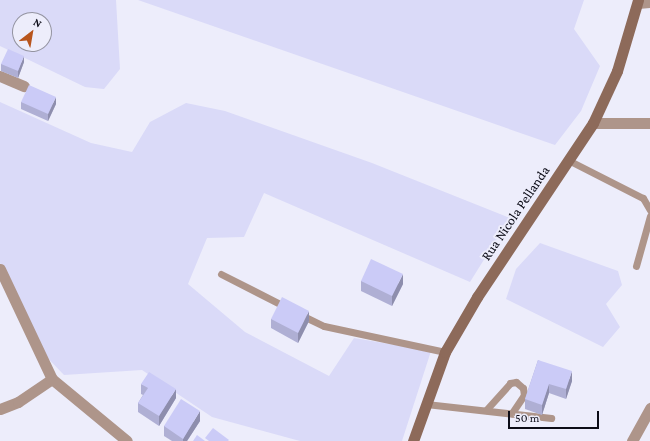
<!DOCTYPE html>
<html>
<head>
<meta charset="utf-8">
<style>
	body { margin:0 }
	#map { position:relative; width:650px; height:441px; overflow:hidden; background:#ededfb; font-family:"Crimson Pro",serif }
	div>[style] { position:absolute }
	.green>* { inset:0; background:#dadaf8 }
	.service>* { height:7px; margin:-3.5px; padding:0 3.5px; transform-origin:3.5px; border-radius:3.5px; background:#ae958a }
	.minor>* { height:11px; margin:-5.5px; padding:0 5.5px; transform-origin:5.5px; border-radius:5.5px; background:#ae958a }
	.tertiary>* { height:11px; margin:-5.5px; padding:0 5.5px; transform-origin:5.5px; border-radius:5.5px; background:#ae958a }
	.secondary>* { height:11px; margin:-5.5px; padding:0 5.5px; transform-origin:5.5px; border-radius:5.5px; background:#8d6a5a }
	.wall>* { inset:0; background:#afafd4 }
	.shaded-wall>* { inset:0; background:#8e8ead }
	.building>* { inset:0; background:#cbcbf7 }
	span { translate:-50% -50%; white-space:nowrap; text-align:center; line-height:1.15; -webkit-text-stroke:4px #ededfb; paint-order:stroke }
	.street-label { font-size:14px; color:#0c0c17 }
	.north { position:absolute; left:12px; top:12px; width:40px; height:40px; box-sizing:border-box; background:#ededfb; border:1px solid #9393a0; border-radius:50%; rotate:31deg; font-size:11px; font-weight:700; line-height:16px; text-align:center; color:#0c0c17 }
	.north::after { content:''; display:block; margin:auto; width:14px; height:18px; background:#b8551d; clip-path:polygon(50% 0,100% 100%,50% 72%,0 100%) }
	.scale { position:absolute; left:508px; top:411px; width:91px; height:18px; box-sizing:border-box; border:2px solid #0c0c17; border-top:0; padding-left:5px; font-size:12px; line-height:14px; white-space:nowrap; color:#0c0c17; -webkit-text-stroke:3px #ededfb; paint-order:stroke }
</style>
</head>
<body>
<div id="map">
	<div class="green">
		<div style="clip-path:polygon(evenodd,0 0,116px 0,120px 69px,104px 89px,85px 87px,0 46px,0 0,20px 20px,44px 20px,44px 44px,20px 44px,20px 20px)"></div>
		<div style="clip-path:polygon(138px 0,584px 0,574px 29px,600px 66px,581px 111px,555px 145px)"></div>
		<div style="clip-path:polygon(0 102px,91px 143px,132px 152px,150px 122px,186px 103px,225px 111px,372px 163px,510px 218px,470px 282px,264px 193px,244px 237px,207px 238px,188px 284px,245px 332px,329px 376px,354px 338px,431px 351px,402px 441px,300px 441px,212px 417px,142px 370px,64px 375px,39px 349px,0 263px)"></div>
		<div style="clip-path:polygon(540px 243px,618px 271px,622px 285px,606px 304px,620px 327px,603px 347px,506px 299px,516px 269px)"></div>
	</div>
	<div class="service">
		<div style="left:568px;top:160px;width:84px;rotate:26.9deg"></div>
		<div style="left:643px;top:198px;width:14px;rotate:60deg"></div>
		<div style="left:636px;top:266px;width:52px;rotate:-74.4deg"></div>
		<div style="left:221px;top:274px;width:73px;rotate:26.9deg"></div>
		<div style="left:301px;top:315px;width:25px;rotate:26deg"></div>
		<div style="left:324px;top:326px;width:124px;rotate:12.1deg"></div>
		<div style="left:426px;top:404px;width:126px;rotate:6.4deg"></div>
		<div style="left:486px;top:410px;width:36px;rotate:-48deg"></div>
		<div style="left:510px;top:383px;width:6px;rotate:-9deg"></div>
		<div style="left:516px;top:382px;width:9px;rotate:41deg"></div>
		<div style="left:523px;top:388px;width:7px;rotate:82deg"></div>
		<div style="left:524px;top:395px;width:22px;rotate:124deg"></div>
	</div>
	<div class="minor">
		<div style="left:638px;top:3px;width:12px;rotate:-5deg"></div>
		<div style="left:0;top:76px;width:26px;rotate:23deg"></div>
		<div style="left:593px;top:123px;width:57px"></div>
		<div style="left:0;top:409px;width:19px;rotate:-21deg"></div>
		<div style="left:18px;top:402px;width:41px;rotate:-34.1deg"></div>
		<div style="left:632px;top:441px;width:38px;rotate:-61deg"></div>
	</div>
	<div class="tertiary">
		<div style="left:0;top:269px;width:122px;rotate:64.7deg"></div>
		<div style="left:52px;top:379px;width:97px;rotate:39.6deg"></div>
	</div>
	<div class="secondary">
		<div style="left:413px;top:441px;width:95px;rotate:-70.2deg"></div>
		<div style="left:445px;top:352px;width:64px;rotate:-59.8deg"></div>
		<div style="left:477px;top:297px;width:209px;rotate:-56.3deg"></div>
		<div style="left:593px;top:123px;width:57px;rotate:-65.2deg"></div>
		<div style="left:617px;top:71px;width:74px;rotate:-73.5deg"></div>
	</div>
	<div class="wall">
		<div style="clip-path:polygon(24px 62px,18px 78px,1px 71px,1px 64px)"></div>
		<div style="clip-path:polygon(21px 102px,56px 104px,48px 121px,21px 109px)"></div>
		<div style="clip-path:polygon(361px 281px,403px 284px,392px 306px,361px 291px)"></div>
		<div style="clip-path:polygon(271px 319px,309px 321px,298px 343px,271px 328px)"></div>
		<div style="clip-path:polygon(538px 360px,572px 381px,566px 399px,549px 393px,542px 415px,525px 409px,525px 399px)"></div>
		<div style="clip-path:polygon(141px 384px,176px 398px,159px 426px,138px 412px,138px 403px,143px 395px,141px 394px)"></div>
		<div style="clip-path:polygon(200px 421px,187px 441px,172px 441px,164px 436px,164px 426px)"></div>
	</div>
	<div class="shaded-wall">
		<div style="clip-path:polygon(24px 56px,24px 62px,18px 78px,18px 71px)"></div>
		<div style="clip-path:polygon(56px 97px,56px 104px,48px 121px,48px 114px)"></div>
		<div style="clip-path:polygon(403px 274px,403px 284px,392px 306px,392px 296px)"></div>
		<div style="clip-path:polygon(309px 311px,309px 321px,298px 343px,298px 333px)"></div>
		<div style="clip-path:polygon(572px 371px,572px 381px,566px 399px,566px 389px)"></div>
		<div style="clip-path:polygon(549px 384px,549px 393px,542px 415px,542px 405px)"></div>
		<div style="clip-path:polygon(176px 389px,176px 398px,159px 426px,159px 416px)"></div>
		<div style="clip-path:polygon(200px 411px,200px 421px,187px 441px,183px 441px,183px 439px)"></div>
	</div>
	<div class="building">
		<div style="clip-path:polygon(8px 49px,24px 56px,18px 71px,1px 64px)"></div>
		<div style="clip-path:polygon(29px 85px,56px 97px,48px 114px,21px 102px)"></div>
		<div style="clip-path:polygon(371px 259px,403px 274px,392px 296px,361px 281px)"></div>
		<div style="clip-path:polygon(282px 297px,309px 311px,298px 333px,271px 319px)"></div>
		<div style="clip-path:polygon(538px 360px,572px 371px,566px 389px,549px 384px,542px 405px,525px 399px)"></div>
		<div style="clip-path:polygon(149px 372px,176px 389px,159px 416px,138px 403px,148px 388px,141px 384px)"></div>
		<div style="clip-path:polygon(181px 399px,200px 411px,183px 439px,164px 426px)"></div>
		<div style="clip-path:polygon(213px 428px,229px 440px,228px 441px,209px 441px,205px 438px)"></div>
		<div style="clip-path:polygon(197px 435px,205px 441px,193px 441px)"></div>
	</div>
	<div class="street-label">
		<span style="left:515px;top:213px;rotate:-56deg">Rua Nicola Pellanda</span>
	</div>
	<div class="north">N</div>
	<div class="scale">50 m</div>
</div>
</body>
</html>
